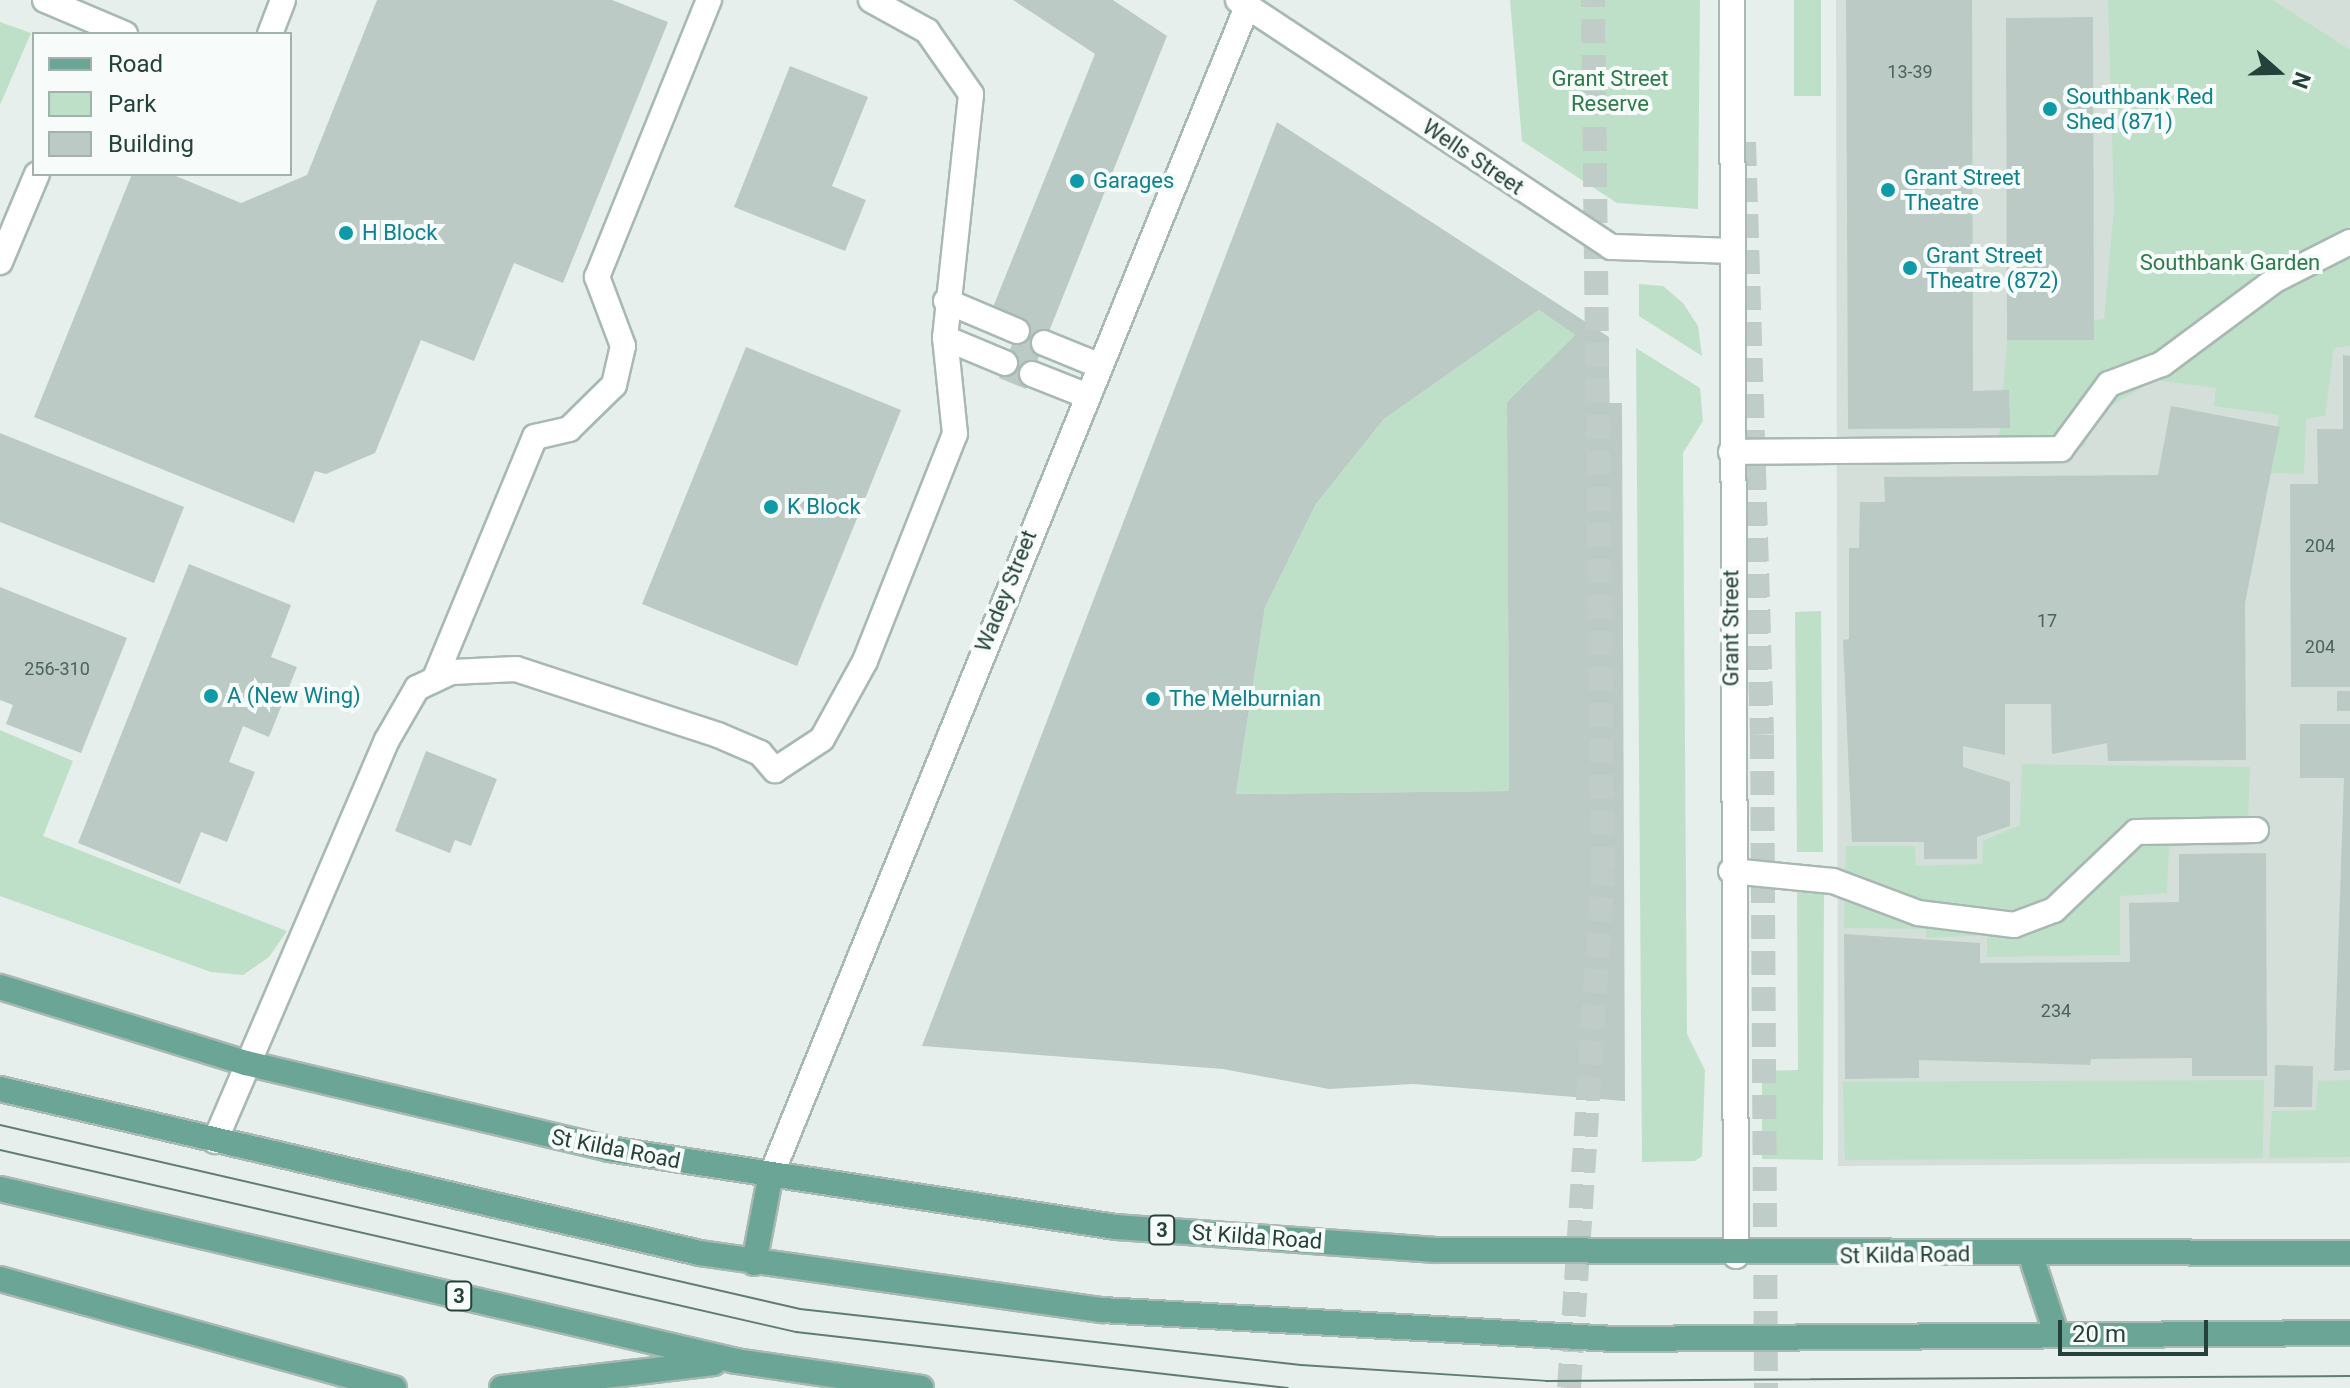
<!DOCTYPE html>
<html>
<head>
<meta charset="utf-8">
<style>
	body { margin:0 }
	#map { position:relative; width:2350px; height:1388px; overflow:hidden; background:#e6efeb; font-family:Roboto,sans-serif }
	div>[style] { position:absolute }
	.built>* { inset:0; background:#d4dfda }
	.green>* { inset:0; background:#bfe0c8 }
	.building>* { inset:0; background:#bbcac4 }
	.highway-tunnel>* { height:24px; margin-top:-12px; transform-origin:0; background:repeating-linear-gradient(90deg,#bfccc8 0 24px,transparent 0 36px) }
	.roads { filter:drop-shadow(2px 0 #a8b8b2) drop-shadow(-2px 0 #a8b8b2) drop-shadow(0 2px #a8b8b2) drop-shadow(0 -2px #a8b8b2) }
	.lane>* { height:24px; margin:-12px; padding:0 12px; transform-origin:12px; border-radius:12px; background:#fff }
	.street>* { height:24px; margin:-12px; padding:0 12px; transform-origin:12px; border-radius:12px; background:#fff }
	.primary>* { height:24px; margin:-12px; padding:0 12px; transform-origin:12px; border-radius:12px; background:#6aa596 }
	.tram>* { height:2px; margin:-1px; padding:0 1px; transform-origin:1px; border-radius:1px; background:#5f7d75 }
	.dots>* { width:22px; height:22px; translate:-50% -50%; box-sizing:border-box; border:4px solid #f7fbf9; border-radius:50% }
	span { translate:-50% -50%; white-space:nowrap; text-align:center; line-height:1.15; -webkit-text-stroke:8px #f7fbf9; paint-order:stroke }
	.number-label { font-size:18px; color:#4a645c }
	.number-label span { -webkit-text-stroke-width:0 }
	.shield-label span { padding:2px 6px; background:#f7fbf9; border:2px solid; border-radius:6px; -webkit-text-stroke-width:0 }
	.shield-label { font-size:20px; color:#24423a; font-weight:700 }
	.park-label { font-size:22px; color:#2d7a4b }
	.culture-label { font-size:22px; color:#0d838f }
	.left { translate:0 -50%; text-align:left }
	.street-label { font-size:22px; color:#24423a }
	.legend { position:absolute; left:32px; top:32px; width:260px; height:144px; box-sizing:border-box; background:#f7fbf9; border:2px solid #a3b1ad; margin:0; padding:10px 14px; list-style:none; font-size:24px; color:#24423a }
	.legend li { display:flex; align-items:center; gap:16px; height:40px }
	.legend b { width:40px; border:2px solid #a3b1ad }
	.north { position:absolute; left:2238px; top:32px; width:80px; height:80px; -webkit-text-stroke:6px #f7fbf9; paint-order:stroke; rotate:110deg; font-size:22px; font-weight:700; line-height:32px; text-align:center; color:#24423a }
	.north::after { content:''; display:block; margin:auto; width:28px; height:36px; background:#24423a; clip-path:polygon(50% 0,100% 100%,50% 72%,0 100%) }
	.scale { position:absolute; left:2058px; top:1320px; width:150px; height:36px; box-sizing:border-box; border:4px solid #24423a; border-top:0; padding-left:10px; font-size:24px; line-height:28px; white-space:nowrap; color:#24423a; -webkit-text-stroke:6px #f7fbf9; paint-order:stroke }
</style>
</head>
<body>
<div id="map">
	<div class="built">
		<div style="clip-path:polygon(1836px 0,2350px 0,2350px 1163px,1838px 1166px)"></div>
	</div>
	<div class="green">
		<div style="clip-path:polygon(1510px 0,1700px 0,1698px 209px,1617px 203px,1522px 141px)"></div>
		<div style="clip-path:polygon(1794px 0,1821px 0,1821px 96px,1794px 96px)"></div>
		<div style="clip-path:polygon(2108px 0,2273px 0,2350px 50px,2350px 346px,2334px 348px,2325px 416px,2306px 419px,2304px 474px,2270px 473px,2279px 415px,2214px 406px,2216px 388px,2154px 380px,2095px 416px,2084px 447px,1999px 436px,2008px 332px,2104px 319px,2114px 208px)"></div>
		<div style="clip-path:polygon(0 22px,31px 33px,0 105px)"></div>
		<div style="clip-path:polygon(1639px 284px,1663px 286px,1683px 303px,1698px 326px,1702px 356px,1639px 316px)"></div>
		<div style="clip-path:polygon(1539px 310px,1575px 335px,1507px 402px,1509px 791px,1236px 794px,1265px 607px,1316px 504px,1384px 419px)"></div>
		<div style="clip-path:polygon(1636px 348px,1700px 388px,1703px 421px,1683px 453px,1687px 1034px,1705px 1070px,1702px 1156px,1695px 1161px,1642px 1162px)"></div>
		<div style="clip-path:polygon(1821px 611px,1823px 852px,1797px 852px,1795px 612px)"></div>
		<div style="clip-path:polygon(0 730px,73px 761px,43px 836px,287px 931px,269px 957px,243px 975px,211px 972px,0 896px)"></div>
		<div style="clip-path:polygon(2022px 764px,2250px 767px,2247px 846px,2169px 846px,2167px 893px,2120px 896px,2120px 955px,1987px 957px,1987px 935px,1926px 938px,1926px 929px,1844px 928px,1846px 846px,1915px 846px,1916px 866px,1982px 864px,1983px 841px,2020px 825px)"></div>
		<div style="clip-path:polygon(1797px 892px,1824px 893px,1823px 1160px,1762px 1159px,1762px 1071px,1798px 1070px)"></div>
		<div style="clip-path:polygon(2264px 1080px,2263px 1158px,1845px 1160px,1843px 1082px)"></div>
		<div style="clip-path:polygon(2350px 1080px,2350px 1157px,2269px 1158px,2272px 1111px,2316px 1110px,2318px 1081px)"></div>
	</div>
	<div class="building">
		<div style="clip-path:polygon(377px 0,612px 0,668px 22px,563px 283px,514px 263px,474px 361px,421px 340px,375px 453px,326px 474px,315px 471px,294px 523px,34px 417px,132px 174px,171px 174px,241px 203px,307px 175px)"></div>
		<div style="clip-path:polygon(1013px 0,1113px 0,1167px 36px,1026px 389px,999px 378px,1022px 319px,993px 307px,1095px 54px)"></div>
		<div style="clip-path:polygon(1846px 0,1972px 0,1973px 391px,2009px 390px,2010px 428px,1848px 429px)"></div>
		<div style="clip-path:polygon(2093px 17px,2094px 340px,2007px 340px,2006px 18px)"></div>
		<div style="clip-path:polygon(790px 66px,868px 97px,832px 186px,866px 200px,845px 251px,734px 207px)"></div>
		<div style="clip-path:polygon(evenodd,1277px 122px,1609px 337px,1609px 403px,1622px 403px,1625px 1101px,1413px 1084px,1329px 1089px,1223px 1069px,922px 1046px,1277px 122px,1539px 310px,1575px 335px,1507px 402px,1509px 791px,1236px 794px,1265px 607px,1316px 504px,1384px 419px,1539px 310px)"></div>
		<div style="clip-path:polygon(746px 347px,901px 410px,797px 666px,642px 604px)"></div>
		<div style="clip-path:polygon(2343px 355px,2350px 356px,2350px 687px,2291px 687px,2290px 484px,2318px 484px,2317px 429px,2343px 429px)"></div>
		<div style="clip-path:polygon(2171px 406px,2280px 427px,2245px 603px,2246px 760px,2108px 761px,2107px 743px,2052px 754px,2051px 704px,2005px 704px,2005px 755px,1963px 746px,1963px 767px,2010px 782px,2010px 826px,1977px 837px,1977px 859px,1924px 859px,1924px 842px,1852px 842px,1843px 640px,1849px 639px,1849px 548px,1859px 548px,1860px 502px,1885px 502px,1884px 477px,2158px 475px)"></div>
		<div style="clip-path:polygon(0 433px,184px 507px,154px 583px,0 522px)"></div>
		<div style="clip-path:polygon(189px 564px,291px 605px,271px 657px,297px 667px,269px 737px,243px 726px,229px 762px,255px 772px,227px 842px,201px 832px,180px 884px,78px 843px)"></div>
		<div style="clip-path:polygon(0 587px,127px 638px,81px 753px,6px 724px,13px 705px,0 700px)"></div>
		<div style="clip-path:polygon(2337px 691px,2350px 691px,2350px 711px,2337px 711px)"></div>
		<div style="clip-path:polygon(2300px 724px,2350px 724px,2350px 1070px,2334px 1071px,2344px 778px,2300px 778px)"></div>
		<div style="clip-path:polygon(426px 751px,497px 779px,471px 846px,455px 840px,450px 853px,395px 831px)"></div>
		<div style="clip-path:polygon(2266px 853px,2267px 1076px,2192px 1076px,2192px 1058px,2091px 1059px,2090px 1065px,1919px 1060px,1919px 1078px,1845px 1079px,1844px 934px,1980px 943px,1980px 963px,2130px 962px,2129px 903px,2179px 902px,2179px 854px)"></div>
		<div style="clip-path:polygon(2275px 1065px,2313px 1066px,2312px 1107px,2274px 1107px)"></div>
	</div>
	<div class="highway-tunnel">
		<div style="left:1744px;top:142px;width:593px;rotate:88.26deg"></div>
		<div style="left:1762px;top:735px;width:653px;rotate:89.65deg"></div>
		<div style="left:1569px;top:1388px;width:518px;rotate:-86.24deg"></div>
		<div style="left:1603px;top:871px;width:871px;rotate:-90.66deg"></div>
	</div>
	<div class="roads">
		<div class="lane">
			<div style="left:45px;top:0;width:87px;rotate:23deg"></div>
			<div style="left:270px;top:34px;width:36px;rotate:-69deg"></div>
			<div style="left:0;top:262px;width:95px;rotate:-67.2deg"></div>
			<div style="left:946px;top:301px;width:77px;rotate:22.9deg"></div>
			<div style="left:945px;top:338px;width:65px;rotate:22.6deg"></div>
			<div style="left:1044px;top:343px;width:58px;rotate:22.2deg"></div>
			<div style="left:1032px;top:374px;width:57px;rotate:21.6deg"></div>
			<div style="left:1731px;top:452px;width:330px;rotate:-0.5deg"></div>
			<div style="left:2061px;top:449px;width:81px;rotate:-53.6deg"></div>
			<div style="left:2109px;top:384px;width:57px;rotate:-20.7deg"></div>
			<div style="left:2162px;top:364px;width:141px;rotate:-36.6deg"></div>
			<div style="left:2275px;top:280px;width:84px;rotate:-26.9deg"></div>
			<div style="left:435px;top:678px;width:261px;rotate:-67.5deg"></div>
			<div style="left:535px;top:437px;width:35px;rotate:-13deg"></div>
			<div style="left:569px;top:429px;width:63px;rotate:-44.4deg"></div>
			<div style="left:614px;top:385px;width:40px;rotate:-77deg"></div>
			<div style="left:623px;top:346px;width:74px;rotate:-110.6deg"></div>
			<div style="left:597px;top:277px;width:299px;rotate:-68deg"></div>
			<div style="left:1731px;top:871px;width:102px;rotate:5.6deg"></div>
			<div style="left:1833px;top:881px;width:91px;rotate:20.6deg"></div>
			<div style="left:1918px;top:913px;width:97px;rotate:7.1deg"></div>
			<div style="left:2014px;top:925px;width:43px;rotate:-20.6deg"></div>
			<div style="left:2054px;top:910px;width:113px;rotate:-43.6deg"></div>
			<div style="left:2136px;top:832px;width:120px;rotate:-1deg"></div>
			<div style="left:215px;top:1141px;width:436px;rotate:-66.8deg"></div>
			<div style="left:387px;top:740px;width:60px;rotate:-60deg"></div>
			<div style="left:417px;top:688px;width:38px;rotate:-25deg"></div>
			<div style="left:452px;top:672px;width:64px;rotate:-2.7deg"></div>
			<div style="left:516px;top:669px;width:213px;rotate:18.1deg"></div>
			<div style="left:718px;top:735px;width:46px;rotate:23.2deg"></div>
			<div style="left:760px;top:753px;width:23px;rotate:49deg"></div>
			<div style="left:775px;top:770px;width:56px;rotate:-33.4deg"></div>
			<div style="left:822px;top:739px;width:89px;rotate:-61.1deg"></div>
			<div style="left:865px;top:661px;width:244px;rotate:-68.4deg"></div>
			<div style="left:955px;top:434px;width:97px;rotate:-95.9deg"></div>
			<div style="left:945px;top:338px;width:245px;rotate:-83.9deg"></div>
			<div style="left:971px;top:94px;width:77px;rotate:-124.9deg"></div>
			<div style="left:927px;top:31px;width:64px;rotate:-151deg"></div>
		</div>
		<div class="street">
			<div style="left:1238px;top:0;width:447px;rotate:33.5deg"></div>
			<div style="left:1611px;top:247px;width:118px;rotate:1.9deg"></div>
			<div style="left:1732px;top:0;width:1256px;rotate:89.82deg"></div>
			<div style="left:770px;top:1178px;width:1264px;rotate:-67.84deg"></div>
		</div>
		<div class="primary">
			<div style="left:0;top:987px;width:257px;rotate:17.2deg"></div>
			<div style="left:246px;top:1063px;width:373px;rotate:13.3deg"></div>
			<div style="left:609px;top:1149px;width:513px;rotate:8.75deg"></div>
			<div style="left:1116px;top:1227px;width:319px;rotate:4.1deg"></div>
			<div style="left:1434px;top:1250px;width:916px;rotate:0.19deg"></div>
			<div style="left:0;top:1089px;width:719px;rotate:13.19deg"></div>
			<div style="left:700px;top:1253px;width:406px;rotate:8.1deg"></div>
			<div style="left:1102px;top:1310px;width:514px;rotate:3.24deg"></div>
			<div style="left:1615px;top:1339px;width:735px;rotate:-0.47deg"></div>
			<div style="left:0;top:1189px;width:756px;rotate:13.15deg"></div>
			<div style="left:736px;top:1361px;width:187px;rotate:8.3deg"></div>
			<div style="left:2030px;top:1253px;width:84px;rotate:72deg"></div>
			<div style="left:754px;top:1263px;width:86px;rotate:-79.3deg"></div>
			<div style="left:0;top:1279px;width:409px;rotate:15.5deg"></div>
			<div style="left:502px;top:1388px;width:213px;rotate:-6.7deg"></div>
		</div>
	</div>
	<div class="tram">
		<div style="left:0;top:1125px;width:821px;rotate:12.95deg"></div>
		<div style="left:800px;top:1309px;width:504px;rotate:6.38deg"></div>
		<div style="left:1301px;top:1365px;width:246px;rotate:3.7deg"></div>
		<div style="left:1546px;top:1381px;width:804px;rotate:-0.36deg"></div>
		<div style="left:0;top:1150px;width:817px;rotate:12.88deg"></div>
		<div style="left:796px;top:1332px;width:495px;rotate:6.5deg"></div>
	</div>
	<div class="dots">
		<div style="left:2050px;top:109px;background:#0f9aa8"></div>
		<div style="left:1077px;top:181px;background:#0f9aa8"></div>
		<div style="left:1888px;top:190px;background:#0f9aa8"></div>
		<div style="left:346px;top:233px;background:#0f9aa8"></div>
		<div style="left:1910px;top:268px;background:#0f9aa8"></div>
		<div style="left:771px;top:507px;background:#0f9aa8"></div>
		<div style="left:211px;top:696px;background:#0f9aa8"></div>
		<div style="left:1153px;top:699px;background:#0f9aa8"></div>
	</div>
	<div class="number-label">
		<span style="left:1910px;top:72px">13-39</span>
		<span style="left:2320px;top:546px">204</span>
		<span style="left:2047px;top:621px">17</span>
		<span style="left:2320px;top:647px">204</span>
		<span style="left:57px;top:669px">256-310</span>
		<span style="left:2056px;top:1011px">234</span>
	</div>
	<div class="shield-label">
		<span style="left:1162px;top:1230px">3</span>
		<span style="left:459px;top:1296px">3</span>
	</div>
	<div class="park-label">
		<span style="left:1610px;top:91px">Grant Street<br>Reserve</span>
		<span style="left:2230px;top:263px">Southbank Garden</span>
	</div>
	<div class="culture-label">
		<span class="left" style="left:2066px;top:109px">Southbank Red<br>Shed (871)</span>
		<span class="left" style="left:1904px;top:190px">Grant Street<br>Theatre</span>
		<span class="left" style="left:1093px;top:181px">Garages</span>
		<span class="left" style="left:362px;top:233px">H Block</span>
		<span class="left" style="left:1926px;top:268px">Grant Street<br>Theatre (872)</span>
		<span class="left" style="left:787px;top:507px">K Block</span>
		<span class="left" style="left:227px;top:696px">A (New Wing)</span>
		<span class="left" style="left:1169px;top:699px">The Melburnian</span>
	</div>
	<div class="street-label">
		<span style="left:1473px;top:157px;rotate:34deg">Wells Street</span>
		<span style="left:1006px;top:591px;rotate:-68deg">Wadey Street</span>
		<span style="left:1731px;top:628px;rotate:-90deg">Grant Street</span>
		<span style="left:616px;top:1149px;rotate:11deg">St Kilda Road</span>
		<span style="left:1257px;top:1237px;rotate:4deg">St Kilda Road</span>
		<span style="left:1905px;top:1255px;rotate:-1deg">St Kilda Road</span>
	</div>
	<ul class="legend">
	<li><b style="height:10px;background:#6aa596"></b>Road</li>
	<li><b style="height:22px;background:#bfe0c8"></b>Park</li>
	<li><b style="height:22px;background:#bbcac4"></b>Building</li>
	</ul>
	<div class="north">N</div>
	<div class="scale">20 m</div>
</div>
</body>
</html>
